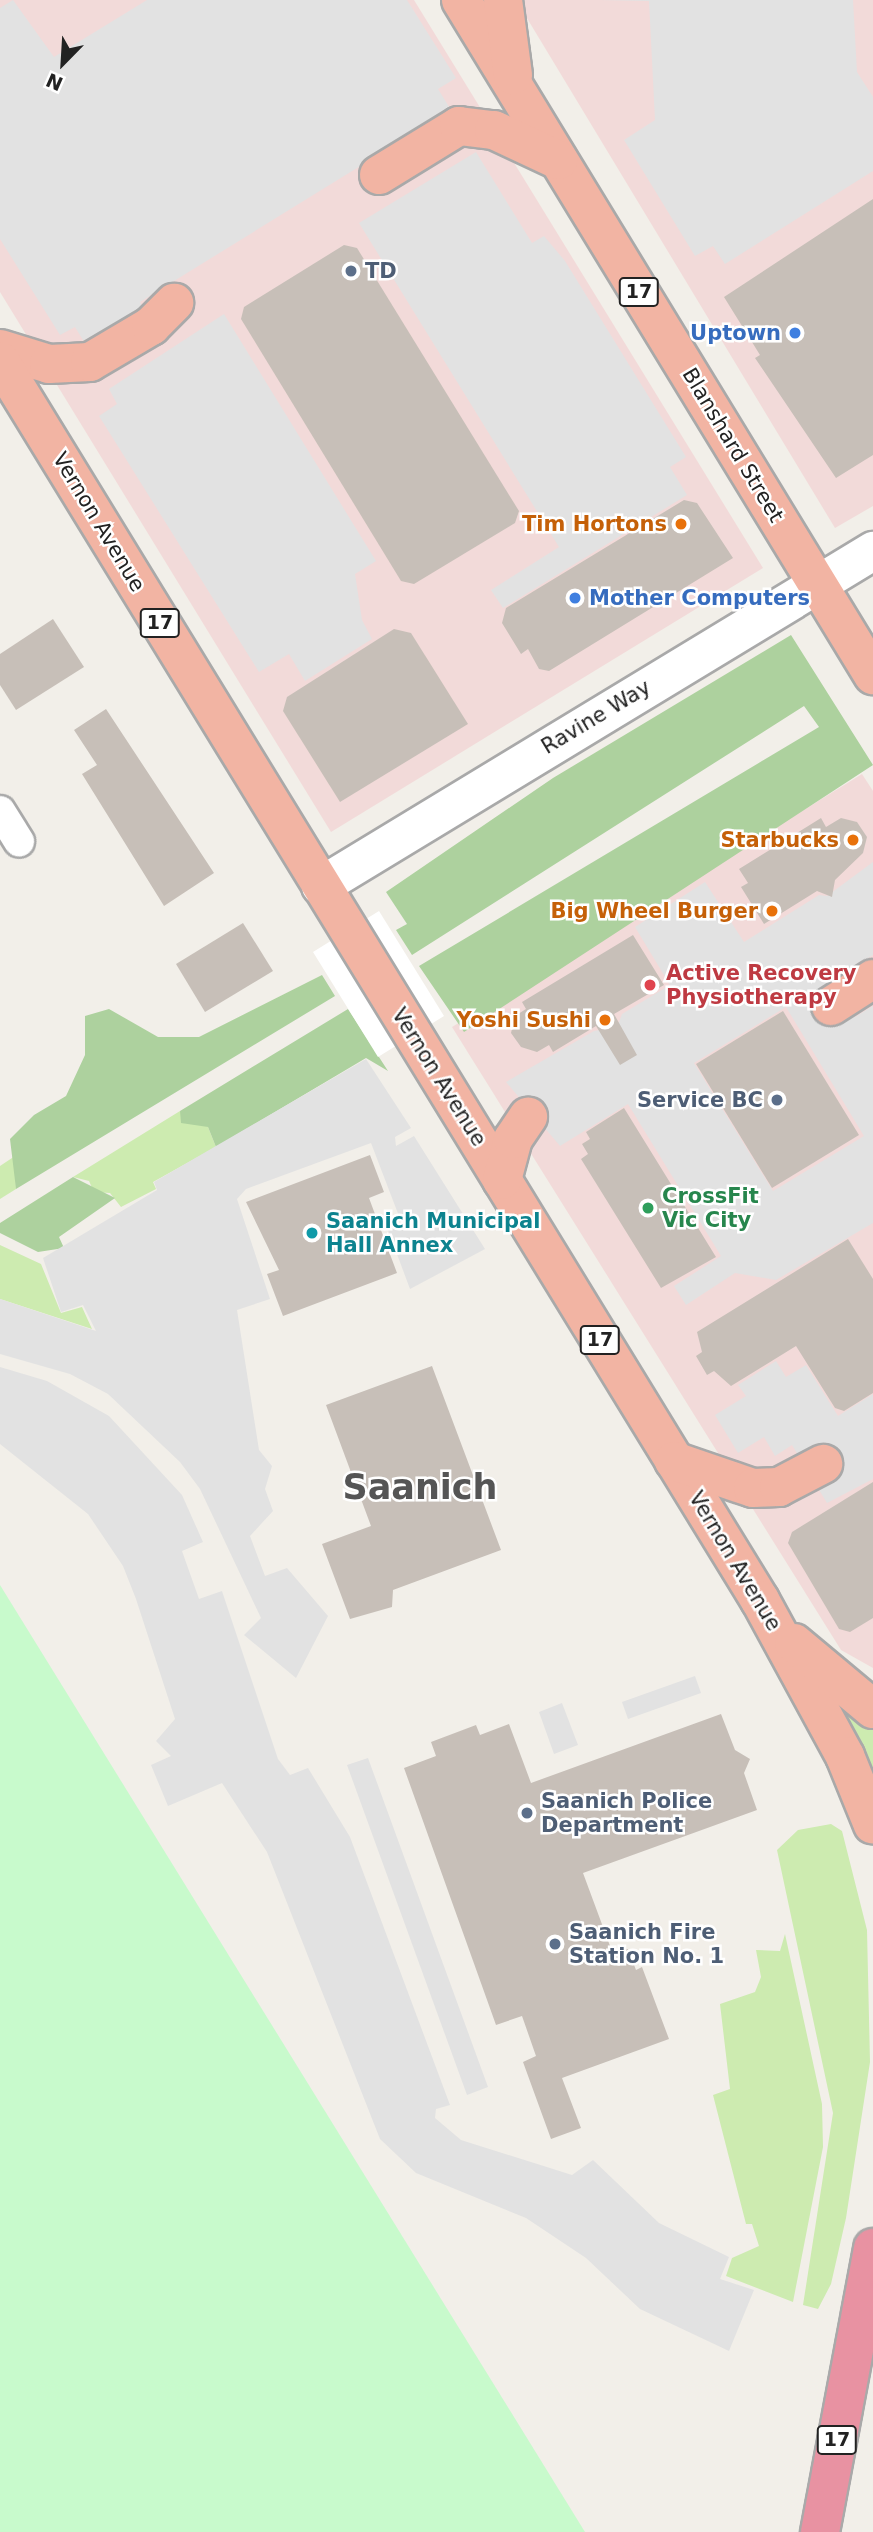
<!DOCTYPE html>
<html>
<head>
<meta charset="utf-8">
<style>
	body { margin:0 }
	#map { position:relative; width:873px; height:2532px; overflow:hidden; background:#f2efe9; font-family:"DejaVu Sans",sans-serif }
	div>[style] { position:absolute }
	.commercial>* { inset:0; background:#f2dad9 }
	.grass>* { inset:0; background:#cdebb0 }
	.forest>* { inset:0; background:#add19e }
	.park>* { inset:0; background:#c8facc }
	.parking>* { inset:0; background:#e2e2e2 }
	.pier>* { inset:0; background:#fff }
	.building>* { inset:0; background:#c7bfb8 }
	.roads { filter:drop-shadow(2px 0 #a9a9a9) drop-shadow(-2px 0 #a9a9a9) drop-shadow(0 2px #a9a9a9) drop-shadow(0 -2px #a9a9a9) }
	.minor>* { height:30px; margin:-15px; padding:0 15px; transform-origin:15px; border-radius:15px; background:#fff }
	.tertiary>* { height:38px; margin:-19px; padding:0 19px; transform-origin:19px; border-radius:19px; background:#fff }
	.trunk>* { height:38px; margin:-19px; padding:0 19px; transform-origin:19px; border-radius:19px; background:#f2b4a3 }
	.motorway>* { height:38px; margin:-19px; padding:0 19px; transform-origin:19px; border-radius:19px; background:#e892a2 }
	.dots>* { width:19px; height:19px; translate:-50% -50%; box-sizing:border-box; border:4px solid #fff; border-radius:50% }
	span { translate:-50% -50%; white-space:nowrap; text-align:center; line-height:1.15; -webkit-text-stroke:5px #fff; paint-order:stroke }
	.shield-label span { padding:2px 5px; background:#fff; border:2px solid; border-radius:5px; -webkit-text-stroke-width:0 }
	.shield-label { font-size:19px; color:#222; font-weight:700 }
	.service-label { font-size:21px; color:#4e5e75; font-weight:700 }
	.left { translate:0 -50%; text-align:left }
	.right { translate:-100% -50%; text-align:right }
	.shop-label { font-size:21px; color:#366cbe; font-weight:700 }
	.street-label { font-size:21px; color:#222 }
	.food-label { font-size:21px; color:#c56008; font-weight:700 }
	.health-label { font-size:21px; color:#be3a42; font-weight:700 }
	.leisure-label { font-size:21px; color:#27864d; font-weight:700 }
	.culture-label { font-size:21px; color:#0d838f; font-weight:700 }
	.town-label { font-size:35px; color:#555; font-weight:700 }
	.north { position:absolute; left:28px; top:28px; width:70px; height:70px; -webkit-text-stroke:5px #fff; paint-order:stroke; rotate:204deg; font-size:19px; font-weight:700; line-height:28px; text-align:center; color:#222 }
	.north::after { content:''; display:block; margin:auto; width:24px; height:32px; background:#222; clip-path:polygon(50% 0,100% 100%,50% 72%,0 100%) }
</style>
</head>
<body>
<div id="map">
	<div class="commercial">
		<div style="clip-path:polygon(0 0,414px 0,763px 568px,331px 832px,0 292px)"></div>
		<div style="clip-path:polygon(516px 0,873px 0,873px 506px,835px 528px)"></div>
		<div style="clip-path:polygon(862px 774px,873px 791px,873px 1668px,841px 1650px,452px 1027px)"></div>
	</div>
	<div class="grass">
		<div style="clip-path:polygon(180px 1111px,208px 1127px,216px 1147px,153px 1182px,156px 1189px,121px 1207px,110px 1193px,94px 1192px,89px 1181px,73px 1177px)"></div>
		<div style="clip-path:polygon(15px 1156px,16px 1189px,0 1199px,0 1166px)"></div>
		<div style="clip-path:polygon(0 1245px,41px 1264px,61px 1313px,82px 1307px,92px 1329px,0 1299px)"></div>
		<div style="clip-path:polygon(839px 1701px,873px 1724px,873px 1775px,859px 1741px)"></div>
		<div style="clip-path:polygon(831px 1824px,842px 1831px,867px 1930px,870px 2062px,846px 2218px,831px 2284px,818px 2309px,803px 2305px,833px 2113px,777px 1850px,798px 1830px)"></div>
		<div style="clip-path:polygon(785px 1934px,822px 2104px,823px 2147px,793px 2302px,726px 2276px,732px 2258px,759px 2246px,752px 2224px,746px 2224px,713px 2095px,730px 2089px,720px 2004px,755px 1992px,761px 1977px,756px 1950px,780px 1951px)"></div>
	</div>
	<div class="forest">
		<div style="clip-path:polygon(791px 635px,873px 765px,464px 1032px,419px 966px,819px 727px,804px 706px,412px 955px,396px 930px,407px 924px,386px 892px,553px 778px)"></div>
		<div style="clip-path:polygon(322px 975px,335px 996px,16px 1189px,10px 1139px,34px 1115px,66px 1096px,85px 1055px,85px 1016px,109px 1009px,158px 1037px,199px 1037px)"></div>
		<div style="clip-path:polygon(348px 1009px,388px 1071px,366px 1058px,216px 1147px,208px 1127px,181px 1123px,180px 1111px)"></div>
		<div style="clip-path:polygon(73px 1177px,115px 1198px,59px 1237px,64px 1248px,38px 1252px,0 1233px,0 1223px)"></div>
	</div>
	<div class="park">
		<div style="clip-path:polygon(0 1585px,585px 2532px,0 2532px)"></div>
	</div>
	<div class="parking">
		<div style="clip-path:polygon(13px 0,54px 57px,147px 0,407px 0,456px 78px,438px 89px,451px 110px,140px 302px,144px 310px,86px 345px,75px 327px,60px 335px,0 239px,0 8px)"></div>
		<div style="clip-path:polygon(600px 0,853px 0,857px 72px,873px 97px,873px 171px,725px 264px,713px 246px,695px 256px,624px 140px,655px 120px,649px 1px)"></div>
		<div style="clip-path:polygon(476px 152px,532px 243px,544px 236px,565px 261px,686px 457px,670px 467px,687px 495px,503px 608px,491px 590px,559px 547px,359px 223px)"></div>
		<div style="clip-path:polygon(224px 314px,376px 561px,355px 574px,362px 620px,372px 639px,305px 681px,289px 654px,259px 672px,99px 416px,117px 404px,109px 389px)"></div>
		<div style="clip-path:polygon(evenodd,873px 862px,873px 955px,849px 970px,855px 1017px,873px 1006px,873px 1223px,776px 1280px,735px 1273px,686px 1305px,674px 1286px,721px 1256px,628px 1104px,560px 1146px,506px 1082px,594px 1031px,617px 1027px,622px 1014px,670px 985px,635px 927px,705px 882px,744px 942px,819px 895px,827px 896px,873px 862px,786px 1007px,864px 1136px,773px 1191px,694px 1063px,786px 1007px)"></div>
		<div style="clip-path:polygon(366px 1059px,411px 1128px,395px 1137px,396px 1146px,414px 1136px,485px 1249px,410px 1289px,388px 1230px,402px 1224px,371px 1143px,246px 1189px,237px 1199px,270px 1299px,237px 1310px,259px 1450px,272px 1466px,265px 1489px,273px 1511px,250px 1536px,265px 1576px,287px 1568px,328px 1616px,296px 1678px,244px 1635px,261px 1618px,200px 1489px,180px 1462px,108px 1394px,70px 1374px,0 1354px,0 1299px,96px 1331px,83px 1305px,61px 1312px,43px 1258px,157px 1190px,154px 1182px)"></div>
		<div style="clip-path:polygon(776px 1361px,786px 1377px,806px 1365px,838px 1416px,873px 1394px,873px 1479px,827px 1503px,792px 1445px,775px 1456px,764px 1437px,738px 1453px,715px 1415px,746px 1396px,738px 1385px)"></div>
		<div style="clip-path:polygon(0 1367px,47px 1381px,109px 1416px,182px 1495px,203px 1542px,182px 1551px,199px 1599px,222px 1591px,278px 1759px,290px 1775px,308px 1768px,350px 1837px,450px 2105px,436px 2109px,435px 2118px,461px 2140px,572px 2175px,593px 2160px,659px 2223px,729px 2257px,720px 2279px,754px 2290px,729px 2351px,640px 2309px,586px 2258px,526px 2218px,416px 2173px,380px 2139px,267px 1852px,222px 1783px,168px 1806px,151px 1765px,171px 1756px,156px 1741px,175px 1719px,136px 1599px,123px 1566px,88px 1514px,0 1444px)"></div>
		<div style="clip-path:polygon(695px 1676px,701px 1693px,628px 1719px,622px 1702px)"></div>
		<div style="clip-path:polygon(562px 1703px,578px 1745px,554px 1754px,539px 1712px)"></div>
		<div style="clip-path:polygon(368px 1758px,488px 2087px,467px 2095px,347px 1765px)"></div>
	</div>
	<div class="pier">
		<div style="clip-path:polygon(379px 911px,444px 1016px,378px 1057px,313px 952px)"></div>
	</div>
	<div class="building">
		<div style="clip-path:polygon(873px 199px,873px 455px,836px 478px,755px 358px,760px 355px,724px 297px)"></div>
		<div style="clip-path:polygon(344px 245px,357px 248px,519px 511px,515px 523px,414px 584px,401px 581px,241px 319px,244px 307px)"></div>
		<div style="clip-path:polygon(684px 500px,697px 503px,733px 558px,549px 671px,539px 669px,528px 649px,521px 654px,502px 623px,506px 608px)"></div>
		<div style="clip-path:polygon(53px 619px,84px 667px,16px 710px,0 685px,0 654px)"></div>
		<div style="clip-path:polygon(394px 629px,411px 633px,468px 724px,340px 802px,283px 711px,287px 697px)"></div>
		<div style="clip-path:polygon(106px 709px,214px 873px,164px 906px,82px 774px,97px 765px,74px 730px)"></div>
		<div style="clip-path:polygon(821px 818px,826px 827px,841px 818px,857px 822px,867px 837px,863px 853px,835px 880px,832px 897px,817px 891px,764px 924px,741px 887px,748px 883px,739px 869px)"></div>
		<div style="clip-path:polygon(243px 923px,273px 971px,205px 1012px,176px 964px)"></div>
		<div style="clip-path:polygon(633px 935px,664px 985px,614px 1014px,637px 1055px,620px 1065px,596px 1026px,553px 1052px,549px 1045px,537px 1052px,521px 1047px,511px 1033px,515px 1016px,526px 1009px,522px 1002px)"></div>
		<div style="clip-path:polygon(783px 1011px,859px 1135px,772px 1188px,696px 1064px)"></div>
		<div style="clip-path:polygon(624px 1108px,716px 1257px,661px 1288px,581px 1159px,588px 1154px,582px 1144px,590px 1139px,586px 1132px)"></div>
		<div style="clip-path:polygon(370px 1155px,384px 1192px,369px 1198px,397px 1273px,283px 1316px,267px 1274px,279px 1270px,246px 1202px)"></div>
		<div style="clip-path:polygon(848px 1239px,873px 1279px,873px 1393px,844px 1411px,835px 1408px,796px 1346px,731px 1386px,714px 1371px,707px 1375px,696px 1356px,702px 1352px,697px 1332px)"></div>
		<div style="clip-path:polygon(432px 1366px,501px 1550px,393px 1590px,392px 1607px,350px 1619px,322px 1544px,371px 1526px,326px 1405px)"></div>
		<div style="clip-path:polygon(873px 1482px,873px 1618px,850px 1632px,839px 1629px,788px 1543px,792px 1532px)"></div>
		<div style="clip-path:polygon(721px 1714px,735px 1750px,750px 1759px,744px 1773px,757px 1810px,583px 1873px,613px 1954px,628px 1949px,636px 1970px,642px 1967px,669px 2039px,562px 2078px,581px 2128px,551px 2139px,523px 2062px,536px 2056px,522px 2016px,496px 2025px,404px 1768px,436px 1756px,431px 1742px,476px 1725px,480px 1735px,509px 1724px,531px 1783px)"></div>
	</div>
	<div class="roads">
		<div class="minor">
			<div style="left:0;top:811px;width:36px;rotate:58deg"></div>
		</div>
		<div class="tertiary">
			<div style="left:321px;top:886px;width:646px;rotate:-31.25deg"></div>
		</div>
		<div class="trunk">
			<div style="left:461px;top:0;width:791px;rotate:58.6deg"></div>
			<div style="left:503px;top:0;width:76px;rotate:82.4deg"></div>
			<div style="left:379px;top:175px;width:94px;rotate:-31.5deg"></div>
			<div style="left:459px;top:126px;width:35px;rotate:7deg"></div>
			<div style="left:494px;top:130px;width:71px;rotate:25.1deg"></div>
			<div style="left:0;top:349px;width:51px;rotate:17deg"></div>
			<div style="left:49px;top:364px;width:41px;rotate:-2.8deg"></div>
			<div style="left:90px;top:362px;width:71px;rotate:-30.5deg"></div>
			<div style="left:151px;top:326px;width:33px;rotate:-45deg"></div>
			<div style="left:0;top:361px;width:1454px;rotate:58.48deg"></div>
			<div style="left:760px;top:1600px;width:178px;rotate:61.4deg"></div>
			<div style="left:845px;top:1756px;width:74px;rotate:67.9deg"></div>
			<div style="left:831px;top:1006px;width:50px;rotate:-32.7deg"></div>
			<div style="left:502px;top:1180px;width:42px;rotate:-75deg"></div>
			<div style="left:513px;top:1139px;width:27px;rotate:-56deg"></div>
			<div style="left:674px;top:1461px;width:83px;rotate:18.9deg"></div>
			<div style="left:753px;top:1488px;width:26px;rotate:-2deg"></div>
			<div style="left:779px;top:1487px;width:50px;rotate:-27.6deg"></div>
			<div style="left:794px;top:1643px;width:103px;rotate:39.9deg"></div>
		</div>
		<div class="motorway">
			<div style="left:820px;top:2532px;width:289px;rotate:-79.4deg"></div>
		</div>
	</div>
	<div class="dots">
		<div style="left:351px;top:271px;background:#5c6f8a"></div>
		<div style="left:795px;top:333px;background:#3f7fe0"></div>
		<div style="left:681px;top:524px;background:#e8710a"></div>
		<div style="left:575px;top:598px;background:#3f7fe0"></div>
		<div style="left:853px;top:840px;background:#e8710a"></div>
		<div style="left:772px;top:911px;background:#e8710a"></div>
		<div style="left:650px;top:985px;background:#e0444e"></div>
		<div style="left:605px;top:1020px;background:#e8710a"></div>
		<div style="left:777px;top:1100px;background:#5c6f8a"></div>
		<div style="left:648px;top:1208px;background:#2e9e5b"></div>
		<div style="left:312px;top:1233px;background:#0f9aa8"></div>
		<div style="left:527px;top:1813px;background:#5c6f8a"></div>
		<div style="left:555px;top:1944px;background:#5c6f8a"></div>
	</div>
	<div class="shield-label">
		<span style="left:639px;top:292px">17</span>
		<span style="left:160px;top:623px">17</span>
		<span style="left:600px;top:1340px">17</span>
		<span style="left:837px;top:2440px">17</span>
	</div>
	<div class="service-label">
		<span class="left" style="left:365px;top:271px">TD</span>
		<span class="right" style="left:763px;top:1100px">Service BC</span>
		<span class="left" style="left:541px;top:1813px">Saanich Police<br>Department</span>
		<span class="left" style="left:569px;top:1944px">Saanich Fire<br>Station No. 1</span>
	</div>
	<div class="shop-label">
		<span class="right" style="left:781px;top:333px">Uptown</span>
		<span class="left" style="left:589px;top:598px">Mother Computers</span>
	</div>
	<div class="street-label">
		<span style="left:733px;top:445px;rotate:59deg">Blanshard Street</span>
		<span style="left:99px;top:522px;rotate:59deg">Vernon Avenue</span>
		<span style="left:596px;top:717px;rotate:-31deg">Ravine Way</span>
		<span style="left:439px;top:1077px;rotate:58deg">Vernon Avenue</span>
		<span style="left:735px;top:1561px;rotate:59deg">Vernon Avenue</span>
	</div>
	<div class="food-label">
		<span class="right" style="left:667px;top:524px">Tim Hortons</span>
		<span class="right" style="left:839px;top:840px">Starbucks</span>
		<span class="right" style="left:758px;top:911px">Big Wheel Burger</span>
		<span class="right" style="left:591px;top:1020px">Yoshi Sushi</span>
	</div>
	<div class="health-label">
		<span class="left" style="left:666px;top:985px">Active Recovery<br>Physiotherapy</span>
	</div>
	<div class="leisure-label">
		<span class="left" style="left:662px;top:1208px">CrossFit<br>Vic City</span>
	</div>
	<div class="culture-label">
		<span class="left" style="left:326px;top:1233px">Saanich Municipal<br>Hall Annex</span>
	</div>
	<div class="town-label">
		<span style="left:420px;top:1487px">Saanich</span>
	</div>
	<div class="north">N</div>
</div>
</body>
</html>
